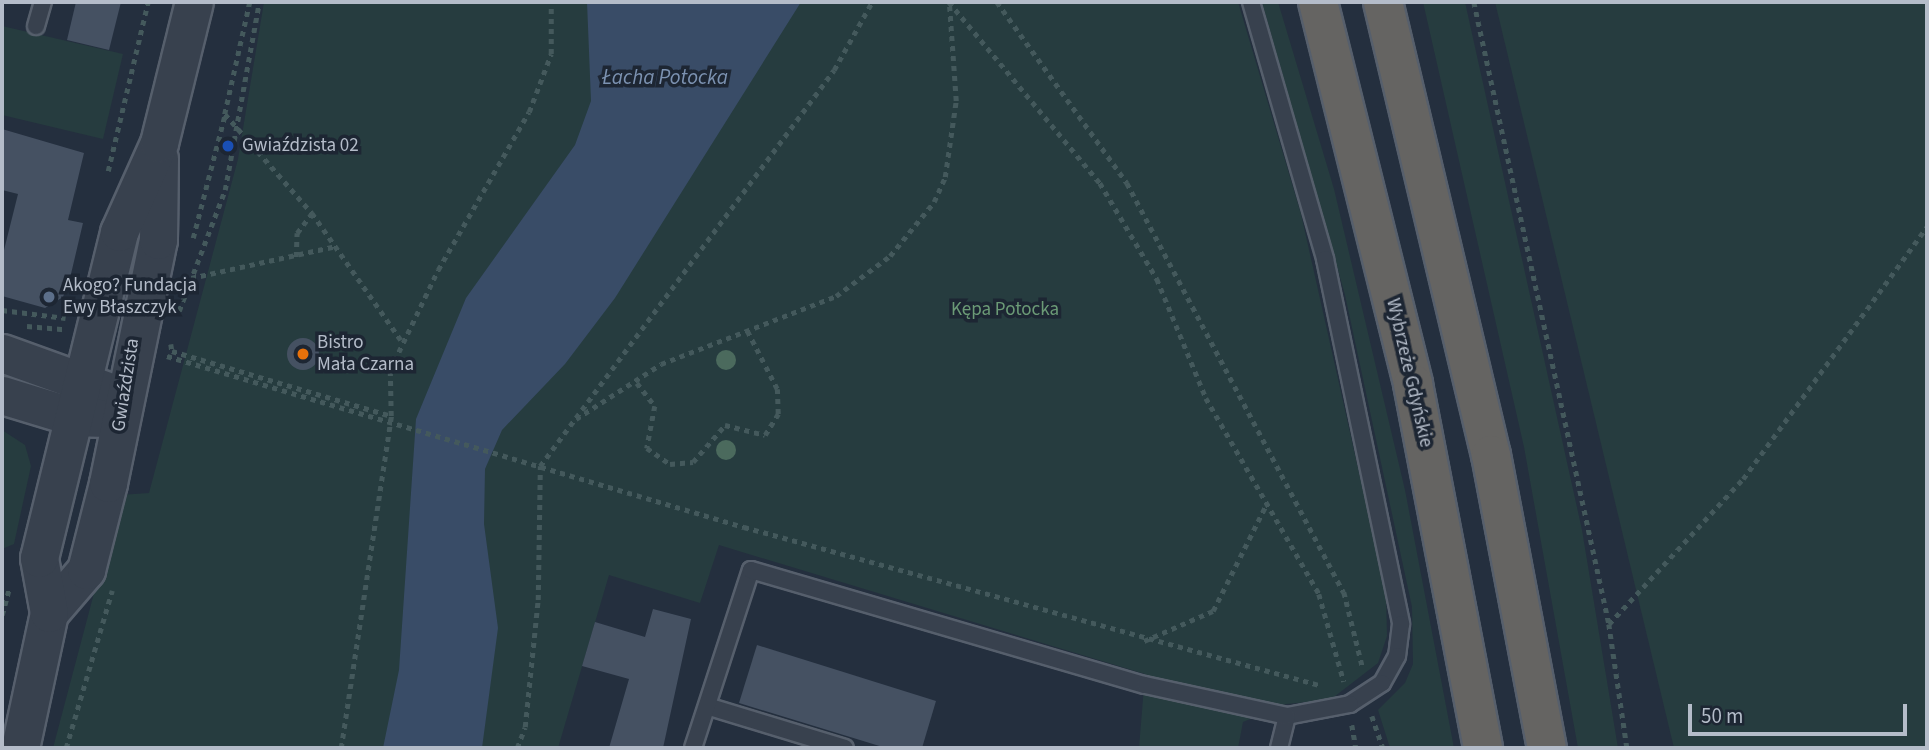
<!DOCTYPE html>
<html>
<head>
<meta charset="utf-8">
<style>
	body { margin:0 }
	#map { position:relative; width:1929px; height:750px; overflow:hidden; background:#242f3e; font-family:"Source Sans 3",sans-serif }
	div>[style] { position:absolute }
	.green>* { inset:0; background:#263c3f }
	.water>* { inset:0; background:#394c67 }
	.building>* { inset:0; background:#455162 }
	.round { border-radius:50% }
	.path>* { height:4.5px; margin-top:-2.25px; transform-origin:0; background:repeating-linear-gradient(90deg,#44595c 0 5px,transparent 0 10px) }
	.roads { filter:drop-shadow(2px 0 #565f6c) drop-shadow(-2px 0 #565f6c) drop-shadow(0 2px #565f6c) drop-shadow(0 -2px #565f6c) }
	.service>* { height:16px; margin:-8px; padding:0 8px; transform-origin:8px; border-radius:8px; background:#38414e }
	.tertiary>* { height:37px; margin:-18.5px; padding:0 18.5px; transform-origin:18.5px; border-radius:18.5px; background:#38414e }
	.trunk>* { height:38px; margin:-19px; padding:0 19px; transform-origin:19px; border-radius:19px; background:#656462 }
	.trees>* { width:20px; height:20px; margin:-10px; border-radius:50%; background:#4b6a5d }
	.dots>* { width:19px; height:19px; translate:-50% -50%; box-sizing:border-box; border:4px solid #1d2633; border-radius:50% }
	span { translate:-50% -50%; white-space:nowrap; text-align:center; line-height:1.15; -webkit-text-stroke:7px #1d2633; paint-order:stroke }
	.poi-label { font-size:19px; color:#b4bcc9 }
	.left { translate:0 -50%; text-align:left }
	.park-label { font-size:19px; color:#6b9a76 }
	.street-label { font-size:19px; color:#b4bcc9 }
	.water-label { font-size:21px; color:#7c92b1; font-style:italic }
	.frame { position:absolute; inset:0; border:4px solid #b4bcc9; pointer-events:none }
	.scale { position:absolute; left:1688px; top:704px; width:219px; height:32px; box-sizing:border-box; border:4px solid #b4bcc9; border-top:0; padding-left:9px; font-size:21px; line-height:24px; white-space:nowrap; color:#b4bcc9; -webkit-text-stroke:5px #1d2633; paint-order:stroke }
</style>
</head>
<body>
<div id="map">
	<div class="green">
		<div style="clip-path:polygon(264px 2px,1238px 2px,1301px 214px,1386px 593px,1387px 636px,1378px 663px,1330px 700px,1286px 704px,1243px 722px,1238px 748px,1139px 748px,1145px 674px,719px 545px,700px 603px,609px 575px,558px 748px,53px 748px,120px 495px,149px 493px,238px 159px)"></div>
		<div style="clip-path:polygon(1262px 2px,1278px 2px,1334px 189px,1405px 490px,1454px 748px,1390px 748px,1378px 710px,1405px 683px,1413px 664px,1412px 607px,1345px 295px)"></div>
		<div style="clip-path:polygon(1423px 2px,1465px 2px,1582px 530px,1618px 748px,1578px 748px,1524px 447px)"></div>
		<div style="clip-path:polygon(1495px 2px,1927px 2px,1927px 748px,1674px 748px)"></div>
		<div style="clip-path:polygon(2px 26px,123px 54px,103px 139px,2px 115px)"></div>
		<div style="clip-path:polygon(2px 430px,25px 445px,31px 466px,14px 544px,2px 549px)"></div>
	</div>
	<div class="water">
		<div style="clip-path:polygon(587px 2px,801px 2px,615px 298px,565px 364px,502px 430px,485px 469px,484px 524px,498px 628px,482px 748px,383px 748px,399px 670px,416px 419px,466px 298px,575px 145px,591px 101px)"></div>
	</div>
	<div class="building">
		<div style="clip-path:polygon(76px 2px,121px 2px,109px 50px,67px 40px)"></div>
		<div style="clip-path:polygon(2px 129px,84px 153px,68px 220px,83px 223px,71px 274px,63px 297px,45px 308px,2px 296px,2px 258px,18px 194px,2px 190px)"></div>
		<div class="round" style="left:287px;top:338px;width:32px;height:32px"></div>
		<div style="clip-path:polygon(653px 609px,691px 619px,663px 748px,609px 748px,629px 679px,582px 666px,595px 622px,645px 637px)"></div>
		<div style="clip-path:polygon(757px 645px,936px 701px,922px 748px,886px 748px,739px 703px)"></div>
	</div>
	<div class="path">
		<div style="left:250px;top:2px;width:115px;rotate:102.6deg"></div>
		<div style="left:225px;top:114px;width:132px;rotate:48.7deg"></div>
		<div style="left:312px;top:213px;width:155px;rotate:55deg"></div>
		<div style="left:949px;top:2px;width:236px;rotate:50.2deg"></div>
		<div style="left:1100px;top:183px;width:112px;rotate:59.3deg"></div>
		<div style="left:1157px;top:279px;width:129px;rotate:67.6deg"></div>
		<div style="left:1206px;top:398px;width:226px;rotate:60deg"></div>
		<div style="left:1319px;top:594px;width:91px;rotate:74.1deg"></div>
		<div style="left:997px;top:2px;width:223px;rotate:54.3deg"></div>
		<div style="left:1127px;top:183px;width:463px;rotate:62.1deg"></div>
		<div style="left:1344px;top:592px;width:79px;rotate:76.1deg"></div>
		<div style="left:1474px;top:2px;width:636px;rotate:77.75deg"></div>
		<div style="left:1609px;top:624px;width:125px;rotate:81.7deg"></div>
		<div style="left:108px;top:171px;width:174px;rotate:-76.7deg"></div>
		<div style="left:193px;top:238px;width:128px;rotate:-75.5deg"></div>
		<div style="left:296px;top:257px;width:24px;rotate:-88deg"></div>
		<div style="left:297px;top:233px;width:25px;rotate:-53deg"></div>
		<div style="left:191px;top:278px;width:149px;rotate:-12.4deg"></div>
		<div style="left:2px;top:310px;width:64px;rotate:7.1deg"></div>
		<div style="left:179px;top:311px;width:129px;rotate:-69.2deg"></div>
		<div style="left:225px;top:190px;width:191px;rotate:-79.7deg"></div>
		<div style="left:27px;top:326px;width:37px;rotate:5deg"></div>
		<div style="left:171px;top:344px;width:7px;rotate:82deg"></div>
		<div style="left:172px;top:351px;width:228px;rotate:16.5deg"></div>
		<div style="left:167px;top:356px;width:602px;rotate:16.51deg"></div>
		<div style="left:744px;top:527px;width:596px;rotate:15.36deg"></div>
		<div style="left:637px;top:383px;width:29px;rotate:52deg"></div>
		<div style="left:655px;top:406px;width:43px;rotate:100.8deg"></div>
		<div style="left:647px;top:448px;width:28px;rotate:35deg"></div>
		<div style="left:670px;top:464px;width:23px;rotate:-5deg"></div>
		<div style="left:693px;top:462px;width:49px;rotate:-49.1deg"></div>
		<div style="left:725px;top:425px;width:41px;rotate:14deg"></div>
		<div style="left:765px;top:435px;width:25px;rotate:-58deg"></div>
		<div style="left:778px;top:414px;width:25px;rotate:-92deg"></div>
		<div style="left:777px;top:389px;width:65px;rotate:-117.3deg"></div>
		<div style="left:576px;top:419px;width:101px;rotate:-32.9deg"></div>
		<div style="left:661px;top:364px;width:188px;rotate:-21.2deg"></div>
		<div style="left:836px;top:296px;width:67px;rotate:-36.5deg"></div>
		<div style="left:890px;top:256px;width:70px;rotate:-50.8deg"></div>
		<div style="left:934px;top:202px;width:27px;rotate:-66deg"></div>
		<div style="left:945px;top:177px;width:77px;rotate:-81.8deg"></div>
		<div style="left:956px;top:101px;width:99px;rotate:-94deg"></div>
		<div style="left:2px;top:615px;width:28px;rotate:-75deg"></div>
		<div style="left:1609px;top:624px;width:197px;rotate:-47.3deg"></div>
		<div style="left:1743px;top:479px;width:312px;rotate:-53.9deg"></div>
		<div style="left:1144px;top:641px;width:75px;rotate:-23.5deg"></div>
		<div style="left:1213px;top:611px;width:121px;rotate:-63.4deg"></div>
		<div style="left:1372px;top:716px;width:34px;rotate:71deg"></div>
		<div style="left:1352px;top:725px;width:23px;rotate:80deg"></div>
		<div style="left:66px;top:748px;width:164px;rotate:-73.7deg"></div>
		<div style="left:341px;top:748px;width:336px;rotate:-81.4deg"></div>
		<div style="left:391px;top:416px;width:46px;rotate:-91.2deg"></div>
		<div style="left:390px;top:370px;width:111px;rotate:-64.4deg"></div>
		<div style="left:438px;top:270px;width:182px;rotate:-60.1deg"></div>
		<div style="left:529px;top:112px;width:62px;rotate:-69.2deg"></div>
		<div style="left:551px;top:54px;width:52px;rotate:-90deg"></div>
		<div style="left:517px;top:748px;width:22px;rotate:-69deg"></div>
		<div style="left:525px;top:727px;width:128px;rotate:-84.2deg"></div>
		<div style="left:538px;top:600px;width:134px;rotate:-89.1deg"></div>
		<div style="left:540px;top:466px;width:493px;rotate:-53.4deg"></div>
		<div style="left:834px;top:70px;width:78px;rotate:-60.8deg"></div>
	</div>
	<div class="roads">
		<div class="service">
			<div style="left:1251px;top:2px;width:267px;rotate:73.9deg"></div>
			<div style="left:1325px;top:259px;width:373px;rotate:78.2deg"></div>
			<div style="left:1401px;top:624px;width:32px;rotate:97deg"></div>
			<div style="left:1397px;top:656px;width:31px;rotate:119deg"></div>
			<div style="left:1382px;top:683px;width:38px;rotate:147deg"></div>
			<div style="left:1350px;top:704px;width:64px;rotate:169.2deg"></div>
			<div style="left:1287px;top:716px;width:33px;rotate:104deg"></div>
			<div style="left:36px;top:26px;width:25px;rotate:-74deg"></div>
			<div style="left:710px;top:707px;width:141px;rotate:16.9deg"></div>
			<div style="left:693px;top:748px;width:187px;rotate:-72deg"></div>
			<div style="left:751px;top:570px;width:410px;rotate:16.3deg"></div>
			<div style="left:1145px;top:685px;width:145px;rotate:12.3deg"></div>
		</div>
		<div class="tertiary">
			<div style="left:2px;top:353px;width:109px;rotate:19.8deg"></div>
			<div style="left:2px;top:395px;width:75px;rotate:17deg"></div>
			<div style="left:74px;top:417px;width:24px;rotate:2deg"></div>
			<div style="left:49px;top:613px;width:57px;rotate:-49.3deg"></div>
			<div style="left:86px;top:570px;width:90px;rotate:-75.8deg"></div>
			<div style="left:108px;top:483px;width:248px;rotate:-78.4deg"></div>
			<div style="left:158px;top:240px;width:82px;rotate:-89.3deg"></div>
			<div style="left:20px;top:748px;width:138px;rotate:-77.9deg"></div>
			<div style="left:49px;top:613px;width:56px;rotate:-100.3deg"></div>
			<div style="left:39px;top:558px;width:336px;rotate:-76.2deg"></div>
			<div style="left:119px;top:232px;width:98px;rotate:-65.8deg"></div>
			<div style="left:159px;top:143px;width:145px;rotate:-76.1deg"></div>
		</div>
		<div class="trunk">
			<div style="left:1318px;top:2px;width:394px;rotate:76deg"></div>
			<div style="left:1413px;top:384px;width:371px;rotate:79.1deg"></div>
			<div style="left:1383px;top:2px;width:466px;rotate:76.6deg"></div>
			<div style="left:1491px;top:455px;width:298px;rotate:79.2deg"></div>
		</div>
	</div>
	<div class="trees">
		<div style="left:726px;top:360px"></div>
		<div style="left:726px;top:450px"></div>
	</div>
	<div class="dots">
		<div style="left:228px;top:146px;background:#1a4fb4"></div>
		<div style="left:49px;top:297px;background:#5c6f8a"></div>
		<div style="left:303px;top:354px;background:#e8710a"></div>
	</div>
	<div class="poi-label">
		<span class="left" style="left:242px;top:146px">Gwiaździsta 02</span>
		<span class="left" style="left:63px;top:297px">Akogo? Fundacja<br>Ewy Błaszczyk</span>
		<span class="left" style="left:317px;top:354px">Bistro<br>Mała Czarna</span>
	</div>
	<div class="park-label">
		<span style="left:1005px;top:310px">Kępa Potocka</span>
	</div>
	<div class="street-label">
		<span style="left:1409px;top:373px;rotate:77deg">Wybrzeże Gdyńskie</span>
		<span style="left:126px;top:385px;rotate:-81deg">Gwiaździsta</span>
	</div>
	<div class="water-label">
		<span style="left:665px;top:77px">Łacha Potocka</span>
	</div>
	<div class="frame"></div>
	<div class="scale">50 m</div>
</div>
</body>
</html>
